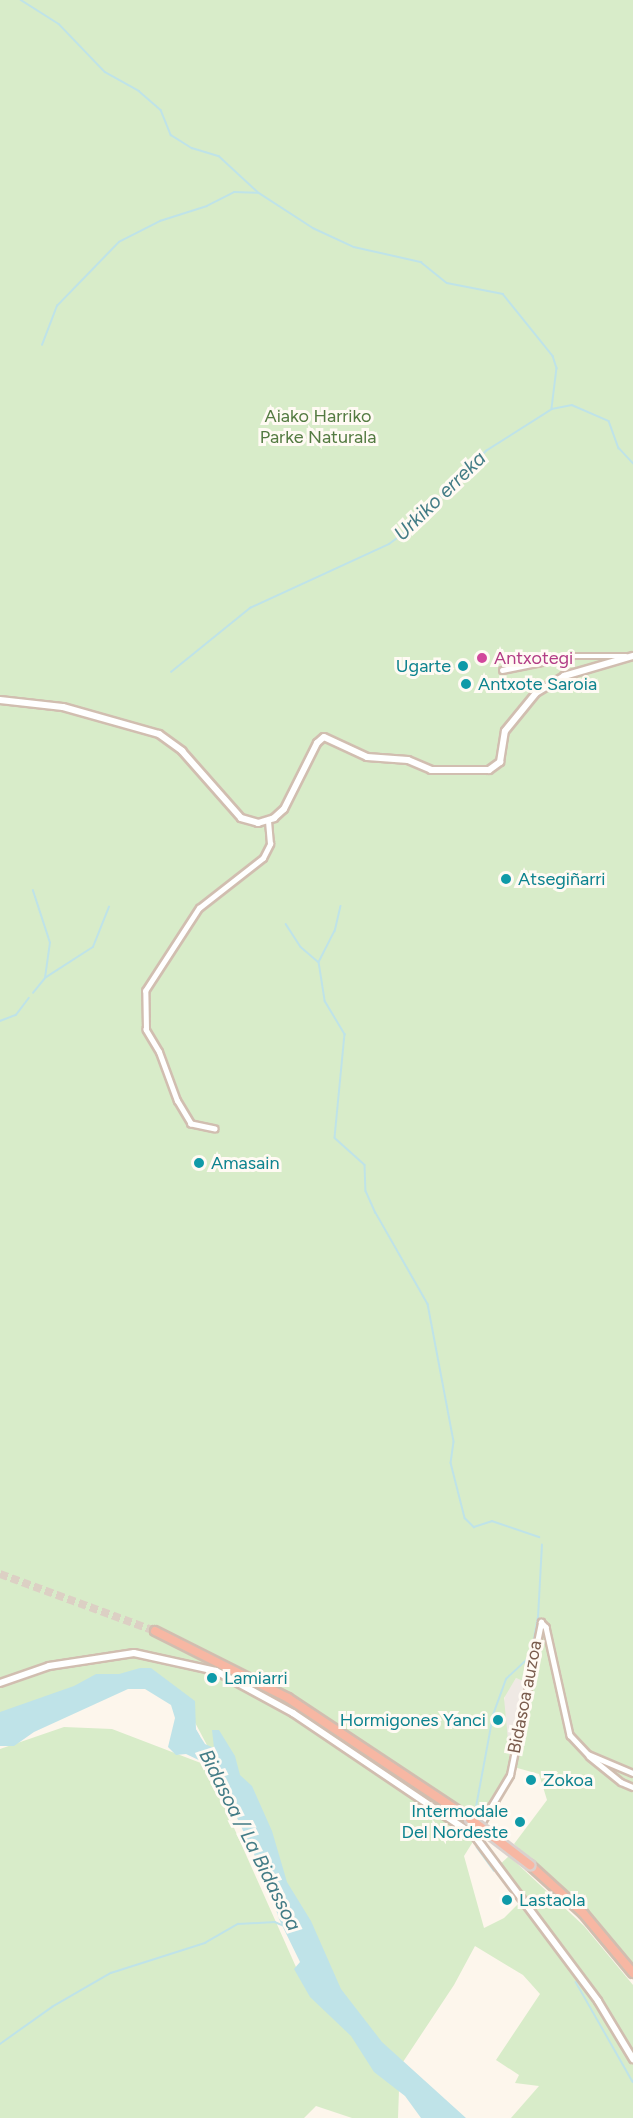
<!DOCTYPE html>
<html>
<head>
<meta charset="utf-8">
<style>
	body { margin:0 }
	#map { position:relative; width:633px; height:2118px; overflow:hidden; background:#fdf6ec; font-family:Figtree,sans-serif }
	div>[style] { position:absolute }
	.industrial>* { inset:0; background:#efe9e4 }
	.green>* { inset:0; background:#d8ecc9 }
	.water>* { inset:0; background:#bfe3e8 }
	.stream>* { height:1.5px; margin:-0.75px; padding:0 0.75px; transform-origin:0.75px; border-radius:0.75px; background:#bfe3e8 }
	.river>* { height:8px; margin:-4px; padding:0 4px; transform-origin:4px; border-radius:4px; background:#bfe3e8 }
	.highway-tunnel>* { height:8px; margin-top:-4px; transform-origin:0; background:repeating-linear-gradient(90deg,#dcd0c4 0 8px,transparent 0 12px) }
	.roads { filter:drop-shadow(2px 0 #d1beb0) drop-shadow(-2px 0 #d1beb0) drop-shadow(0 2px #d1beb0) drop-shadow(0 -2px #d1beb0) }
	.street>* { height:4.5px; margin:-2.25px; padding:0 2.25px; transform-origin:2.25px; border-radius:2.25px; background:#fff }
	.secondary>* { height:6px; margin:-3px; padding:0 3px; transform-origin:3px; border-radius:3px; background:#fff }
	.highway>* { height:8px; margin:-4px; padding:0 4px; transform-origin:4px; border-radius:4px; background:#f7b7a3 }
	.bridges { filter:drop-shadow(2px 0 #dad1cd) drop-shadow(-2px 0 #dad1cd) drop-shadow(0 2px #dad1cd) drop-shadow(0 -2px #dad1cd) }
	.highway-bridge>* { height:8px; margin:-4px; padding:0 4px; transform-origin:4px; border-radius:4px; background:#f7b7a3 }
	.dots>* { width:16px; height:16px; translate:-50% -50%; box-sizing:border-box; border:3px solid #fffaf3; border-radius:50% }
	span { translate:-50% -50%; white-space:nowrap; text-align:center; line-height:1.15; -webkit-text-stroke:6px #fffaf3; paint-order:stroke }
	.park-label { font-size:18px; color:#537a41 }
	.hotel-label { font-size:18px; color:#b23c85 }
	.left { translate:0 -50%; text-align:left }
	.culture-label { font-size:18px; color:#0d838f }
	.right { translate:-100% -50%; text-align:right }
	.street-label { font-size:18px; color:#7a5c4d }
	.water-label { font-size:20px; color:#437c86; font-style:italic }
</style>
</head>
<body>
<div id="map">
	<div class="industrial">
		<div style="clip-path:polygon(516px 1678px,526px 1681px,516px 1711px,510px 1765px,503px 1707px,505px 1695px)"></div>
	</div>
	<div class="green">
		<div style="clip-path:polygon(evenodd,0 0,633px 0,633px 1964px,580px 1904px,514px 1844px,547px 1800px,539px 1774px,510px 1766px,511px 1781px,464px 1856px,484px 1928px,504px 1918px,521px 1901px,496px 1868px,509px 1856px,584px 1926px,633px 1985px,633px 2118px,511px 2118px,539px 2086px,515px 2083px,519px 2075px,496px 2060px,540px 1994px,523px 1975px,475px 1946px,454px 1985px,399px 2068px,366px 2044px,183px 1700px,139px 1679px,0 1730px,0 0,516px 1678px,526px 1682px,510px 1761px,504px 1698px,516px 1678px)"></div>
		<div style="clip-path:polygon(64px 1727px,112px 1729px,206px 1765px,304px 1985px,350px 2030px,399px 2090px,398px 2118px,352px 2118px,316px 2106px,304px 2118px,0 2118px,0 1749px)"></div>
	</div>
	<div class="water">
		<div style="clip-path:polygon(140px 1668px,151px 1668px,195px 1701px,196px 1730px,205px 1744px,214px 1748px,212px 1730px,219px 1730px,235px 1756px,240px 1775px,252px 1786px,272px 1831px,287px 1882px,311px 1921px,341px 1989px,382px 2042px,466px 2118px,421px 2118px,405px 2096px,374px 2072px,351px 2036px,310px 1997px,294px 1969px,300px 1962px,279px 1919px,267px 1882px,224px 1790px,207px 1764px,186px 1754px,176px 1755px,168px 1747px,175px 1718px,171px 1705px,145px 1689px,128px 1689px,34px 1732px,14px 1746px,0 1746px,0 1712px,74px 1686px,96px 1674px,119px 1674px)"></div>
	</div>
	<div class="stream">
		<div style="left:21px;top:0;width:45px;rotate:32.3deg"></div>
		<div style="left:59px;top:24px;width:66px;rotate:46.2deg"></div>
		<div style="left:105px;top:72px;width:39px;rotate:29deg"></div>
		<div style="left:139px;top:91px;width:29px;rotate:41deg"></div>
		<div style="left:161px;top:110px;width:27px;rotate:68deg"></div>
		<div style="left:171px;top:135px;width:25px;rotate:32deg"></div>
		<div style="left:192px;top:148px;width:28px;rotate:17deg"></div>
		<div style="left:219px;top:156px;width:54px;rotate:42.8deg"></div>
		<div style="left:259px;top:193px;width:64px;rotate:32.9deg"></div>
		<div style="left:313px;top:228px;width:45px;rotate:24.9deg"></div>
		<div style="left:354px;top:247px;width:69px;rotate:12.6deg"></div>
		<div style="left:421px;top:262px;width:33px;rotate:39deg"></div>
		<div style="left:447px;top:283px;width:57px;rotate:11.1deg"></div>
		<div style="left:503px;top:294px;width:80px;rotate:51.1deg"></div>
		<div style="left:553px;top:356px;width:13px;rotate:72deg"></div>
		<div style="left:557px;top:368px;width:41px;rotate:97deg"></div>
		<div style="left:42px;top:345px;width:42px;rotate:-69deg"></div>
		<div style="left:57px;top:306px;width:89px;rotate:-45.9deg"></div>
		<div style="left:119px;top:242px;width:46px;rotate:-27.1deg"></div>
		<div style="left:160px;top:221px;width:49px;rotate:-17.7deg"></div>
		<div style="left:207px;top:206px;width:30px;rotate:-27deg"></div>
		<div style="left:234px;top:192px;width:24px;rotate:2deg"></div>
		<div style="left:171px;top:672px;width:102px;rotate:-39deg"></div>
		<div style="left:250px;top:608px;width:153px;rotate:-24.7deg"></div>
		<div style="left:389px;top:544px;width:26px;rotate:-36deg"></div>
		<div style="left:410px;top:529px;width:109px;rotate:-45.7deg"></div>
		<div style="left:486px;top:451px;width:78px;rotate:-32.5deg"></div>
		<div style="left:552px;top:409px;width:20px;rotate:-11deg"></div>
		<div style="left:572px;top:405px;width:40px;rotate:23.4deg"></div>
		<div style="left:609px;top:421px;width:29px;rotate:70deg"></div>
		<div style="left:619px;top:448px;width:21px;rotate:47deg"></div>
		<div style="left:341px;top:906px;width:26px;rotate:103deg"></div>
		<div style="left:335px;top:931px;width:35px;rotate:117deg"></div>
		<div style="left:319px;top:962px;width:39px;rotate:81deg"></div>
		<div style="left:325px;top:1001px;width:39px;rotate:59deg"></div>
		<div style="left:345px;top:1034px;width:104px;rotate:95.5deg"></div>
		<div style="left:335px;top:1138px;width:40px;rotate:42deg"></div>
		<div style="left:365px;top:1165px;width:26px;rotate:88deg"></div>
		<div style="left:366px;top:1191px;width:24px;rotate:66deg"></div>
		<div style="left:376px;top:1213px;width:105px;rotate:60.3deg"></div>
		<div style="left:428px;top:1304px;width:140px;rotate:79.3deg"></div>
		<div style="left:454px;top:1442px;width:21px;rotate:98deg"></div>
		<div style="left:451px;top:1463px;width:57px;rotate:75.7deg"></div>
		<div style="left:465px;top:1518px;width:13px;rotate:45deg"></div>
		<div style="left:474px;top:1527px;width:19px;rotate:-18deg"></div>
		<div style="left:492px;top:1521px;width:50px;rotate:18.8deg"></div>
		<div style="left:286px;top:924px;width:27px;rotate:57deg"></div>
		<div style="left:301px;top:947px;width:23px;rotate:41deg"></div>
		<div style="left:45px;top:978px;width:57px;rotate:-32.9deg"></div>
		<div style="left:93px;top:947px;width:43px;rotate:-68.2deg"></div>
		<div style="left:33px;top:993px;width:19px;rotate:-51deg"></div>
		<div style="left:45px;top:978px;width:35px;rotate:-82deg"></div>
		<div style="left:50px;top:943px;width:55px;rotate:-108.1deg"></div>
		<div style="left:0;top:1021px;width:17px;rotate:-21deg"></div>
		<div style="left:16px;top:1015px;width:21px;rotate:-53deg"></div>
		<div style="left:474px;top:1818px;width:105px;rotate:-79.5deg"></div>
		<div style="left:493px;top:1715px;width:38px;rotate:-70deg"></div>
		<div style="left:506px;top:1679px;width:34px;rotate:-43deg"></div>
		<div style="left:531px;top:1656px;width:39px;rotate:-80deg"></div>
		<div style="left:538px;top:1618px;width:73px;rotate:-86.9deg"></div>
		<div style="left:477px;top:1847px;width:29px;rotate:54deg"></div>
		<div style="left:576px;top:1982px;width:115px;rotate:60.3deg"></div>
		<div style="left:0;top:2044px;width:64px;rotate:-35.4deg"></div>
		<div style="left:52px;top:2007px;width:68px;rotate:-30deg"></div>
		<div style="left:111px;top:1973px;width:99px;rotate:-17.7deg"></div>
		<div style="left:205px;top:1943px;width:38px;rotate:-30deg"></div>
		<div style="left:238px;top:1924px;width:37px;rotate:-3deg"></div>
		<div style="left:275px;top:1922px;width:8px;rotate:23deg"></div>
	</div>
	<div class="river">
		<div style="left:178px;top:1707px;width:35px;rotate:59deg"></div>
	</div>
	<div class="highway-tunnel">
		<div style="left:0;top:1574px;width:165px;rotate:20.2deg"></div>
	</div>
	<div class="roads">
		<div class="street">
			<div style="left:502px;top:670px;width:70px;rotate:-11.5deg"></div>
			<div style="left:571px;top:656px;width:55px"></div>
			<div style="left:215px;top:1129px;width:25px;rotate:-168deg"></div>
			<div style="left:191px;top:1124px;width:27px;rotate:-121deg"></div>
			<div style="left:177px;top:1101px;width:52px;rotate:-110.2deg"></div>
			<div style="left:159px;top:1052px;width:26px;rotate:-121deg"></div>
			<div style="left:146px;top:1030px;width:39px;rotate:-91deg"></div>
			<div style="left:145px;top:991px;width:99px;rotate:-57deg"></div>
			<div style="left:199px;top:908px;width:81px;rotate:-38deg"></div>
			<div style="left:263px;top:858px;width:16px;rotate:-63deg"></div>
			<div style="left:270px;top:844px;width:23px;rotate:-95deg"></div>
			<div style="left:589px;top:1756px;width:41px;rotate:39.1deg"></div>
			<div style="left:621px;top:1782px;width:13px;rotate:23deg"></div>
			<div style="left:474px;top:1835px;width:70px;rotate:-59deg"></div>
			<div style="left:510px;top:1775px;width:156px;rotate:-78.5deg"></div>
			<div style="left:541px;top:1622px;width:7px;rotate:45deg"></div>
			<div style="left:546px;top:1627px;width:111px;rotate:77.5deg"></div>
			<div style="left:570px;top:1735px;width:26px;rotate:47deg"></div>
			<div style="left:588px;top:1754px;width:49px;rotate:22.9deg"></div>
		</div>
		<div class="secondary">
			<div style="left:0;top:700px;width:63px;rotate:6.3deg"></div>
			<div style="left:63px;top:707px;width:100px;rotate:15.7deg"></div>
			<div style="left:159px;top:734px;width:29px;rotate:36deg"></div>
			<div style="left:182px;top:751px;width:89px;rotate:48.6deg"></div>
			<div style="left:241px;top:818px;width:18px;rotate:16deg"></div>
			<div style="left:258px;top:823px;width:17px;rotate:-17deg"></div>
			<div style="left:274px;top:818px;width:13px;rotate:-42deg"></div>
			<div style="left:284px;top:809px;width:74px;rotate:-63.4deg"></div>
			<div style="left:317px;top:743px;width:9px;rotate:-41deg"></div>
			<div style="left:324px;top:737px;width:47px;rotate:24.9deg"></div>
			<div style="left:367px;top:757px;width:41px;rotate:4.2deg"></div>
			<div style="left:408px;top:760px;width:25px;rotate:23deg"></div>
			<div style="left:431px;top:770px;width:58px"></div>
			<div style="left:489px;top:770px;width:14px;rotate:-36deg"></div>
			<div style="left:500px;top:762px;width:31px;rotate:-81deg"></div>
			<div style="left:505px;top:731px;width:49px;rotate:-50.8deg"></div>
			<div style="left:536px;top:693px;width:33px;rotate:-31deg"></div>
			<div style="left:564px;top:676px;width:72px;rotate:-16.2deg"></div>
			<div style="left:0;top:1683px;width:52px;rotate:-19.1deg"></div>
			<div style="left:49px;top:1666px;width:86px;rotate:-8.7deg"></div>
			<div style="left:134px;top:1653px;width:84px;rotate:12.4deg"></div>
			<div style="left:216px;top:1671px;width:88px;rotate:28.6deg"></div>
			<div style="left:293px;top:1713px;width:218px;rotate:34deg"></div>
			<div style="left:474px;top:1835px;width:207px;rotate:53.2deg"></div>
			<div style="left:598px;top:2001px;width:68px;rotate:58.9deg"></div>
		</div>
		<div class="highway">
			<div style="left:155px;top:1631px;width:149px;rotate:26.7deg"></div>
			<div style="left:288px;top:1698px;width:219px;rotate:33.6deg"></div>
			<div style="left:530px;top:1865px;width:72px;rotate:42.2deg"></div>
			<div style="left:583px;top:1913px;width:78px;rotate:50.2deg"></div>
		</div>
	</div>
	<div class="bridges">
		<div class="highway-bridge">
			<div style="left:470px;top:1819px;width:76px;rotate:37.5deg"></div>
		</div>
	</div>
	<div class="dots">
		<div style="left:482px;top:658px;background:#d1479c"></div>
		<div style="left:463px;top:666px;background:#0f9aa8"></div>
		<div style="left:466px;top:684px;background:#0f9aa8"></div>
		<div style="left:506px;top:879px;background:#0f9aa8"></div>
		<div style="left:199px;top:1163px;background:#0f9aa8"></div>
		<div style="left:212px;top:1678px;background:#0f9aa8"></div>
		<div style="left:498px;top:1720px;background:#0f9aa8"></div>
		<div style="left:531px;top:1780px;background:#0f9aa8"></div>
		<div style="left:520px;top:1822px;background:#0f9aa8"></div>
		<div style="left:507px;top:1900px;background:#0f9aa8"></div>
	</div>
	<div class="park-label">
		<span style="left:318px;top:427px">Aiako Harriko<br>Parke Naturala</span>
	</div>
	<div class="hotel-label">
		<span class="left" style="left:494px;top:658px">Antxotegi</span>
	</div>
	<div class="culture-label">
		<span class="right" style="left:451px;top:666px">Ugarte</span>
		<span class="left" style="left:478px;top:684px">Antxote Saroia</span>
		<span class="left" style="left:518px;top:879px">Atsegiñarri</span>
		<span class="left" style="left:211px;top:1163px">Amasain</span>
		<span class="left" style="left:224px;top:1678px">Lamiarri</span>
		<span class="right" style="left:486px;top:1720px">Hormigones Yanci</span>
		<span class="left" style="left:543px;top:1780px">Zokoa</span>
		<span class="right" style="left:508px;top:1822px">Intermodale<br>Del Nordeste</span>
		<span class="left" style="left:519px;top:1900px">Lastaola</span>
	</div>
	<div class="street-label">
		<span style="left:525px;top:1697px;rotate:-79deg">Bidasoa auzoa</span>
	</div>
	<div class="water-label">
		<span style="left:440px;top:496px;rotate:-44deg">Urkiko erreka</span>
		<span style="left:250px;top:1840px;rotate:63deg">Bidasoa / La Bidassoa</span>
	</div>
</div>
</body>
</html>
